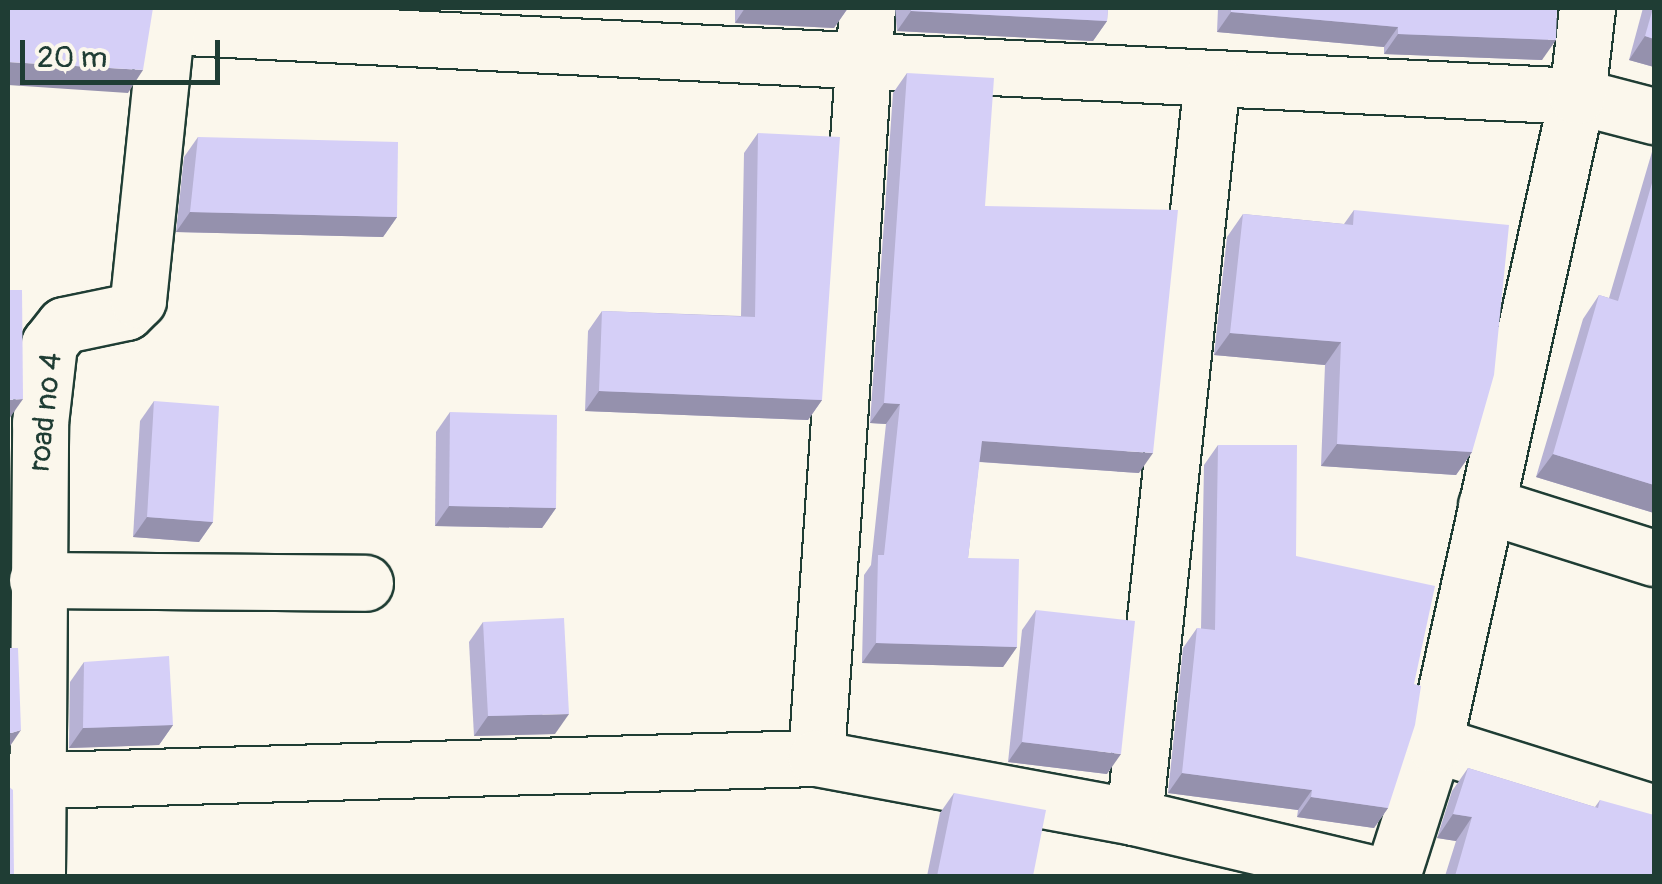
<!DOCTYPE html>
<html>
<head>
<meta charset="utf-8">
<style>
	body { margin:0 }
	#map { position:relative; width:1662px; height:884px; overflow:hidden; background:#fbf7ec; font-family:Pangolin,sans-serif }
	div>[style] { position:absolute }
	.roads { filter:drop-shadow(2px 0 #1f3d34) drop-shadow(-2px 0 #1f3d34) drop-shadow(0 2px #1f3d34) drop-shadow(0 -2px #1f3d34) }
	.street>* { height:55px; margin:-27.5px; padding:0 27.5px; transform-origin:27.5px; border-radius:27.5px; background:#fbf7ec }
	.wall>* { inset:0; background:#b7b2d4 }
	.shaded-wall>* { inset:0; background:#9591ad }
	.building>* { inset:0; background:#d5cff7 }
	span { translate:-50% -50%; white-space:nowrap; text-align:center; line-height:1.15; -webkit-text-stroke:10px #fbf7ec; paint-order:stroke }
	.street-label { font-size:30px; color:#1f3d34 }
	.frame { position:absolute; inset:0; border:10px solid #1f3d34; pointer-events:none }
	.scale { position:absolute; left:20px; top:40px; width:200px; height:45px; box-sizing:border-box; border:5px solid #1f3d34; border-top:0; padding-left:12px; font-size:30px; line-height:35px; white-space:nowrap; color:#1f3d34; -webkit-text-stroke:8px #fbf7ec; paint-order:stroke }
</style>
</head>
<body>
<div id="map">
	<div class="roads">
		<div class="street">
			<div style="left:166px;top:26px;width:1413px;rotate:2.84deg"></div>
			<div style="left:1577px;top:96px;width:80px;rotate:14.6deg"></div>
			<div style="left:1486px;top:505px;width:176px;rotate:17.5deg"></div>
			<div style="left:37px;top:580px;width:328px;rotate:0.5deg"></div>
			<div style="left:1434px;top:744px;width:231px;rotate:17.4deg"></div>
			<div style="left:816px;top:758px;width:752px;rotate:-86.11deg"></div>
			<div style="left:8px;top:781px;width:808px;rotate:-1.63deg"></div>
			<div style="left:816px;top:758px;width:323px;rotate:10.5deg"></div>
			<div style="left:1134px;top:817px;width:256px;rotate:13.3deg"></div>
			<div style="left:1134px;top:817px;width:743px;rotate:-83.97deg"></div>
			<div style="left:37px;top:876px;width:453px;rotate:-89.6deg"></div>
			<div style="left:40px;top:423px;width:80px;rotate:-83.5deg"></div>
			<div style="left:49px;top:344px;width:24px;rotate:-52deg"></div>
			<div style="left:64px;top:325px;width:63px;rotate:-11.8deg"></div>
			<div style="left:126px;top:312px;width:17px;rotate:-45deg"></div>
			<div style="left:138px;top:300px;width:294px;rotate:-84.1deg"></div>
			<div style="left:1392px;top:876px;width:139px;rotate:-72.3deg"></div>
			<div style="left:1434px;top:744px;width:664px;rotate:-77.56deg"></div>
			<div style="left:1577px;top:96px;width:89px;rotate:-83.5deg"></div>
		</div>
	</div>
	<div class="wall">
		<div style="clip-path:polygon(735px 8px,848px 8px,834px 28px,735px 23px)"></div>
		<div style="clip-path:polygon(895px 8px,1108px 8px,1107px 21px,1093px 41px,897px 31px)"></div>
		<div style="clip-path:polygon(1218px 8px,1557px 8px,1542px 60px,1384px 54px,1384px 47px,1217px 32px)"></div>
		<div style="clip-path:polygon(1643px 8px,1654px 8px,1654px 67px,1629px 60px)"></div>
		<div style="clip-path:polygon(907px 73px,985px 206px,1139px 473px,979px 462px,968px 558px,1017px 647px,1003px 667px,862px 663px,864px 575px,871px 565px,886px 424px,870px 423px,893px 93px)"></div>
		<div style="clip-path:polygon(758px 133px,822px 400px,808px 420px,585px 411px,588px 331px,602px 311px,741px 316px,744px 153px)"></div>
		<div style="clip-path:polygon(198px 137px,397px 217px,383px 237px,176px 232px,184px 157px)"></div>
		<div style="clip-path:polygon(1654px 145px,1654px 513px,1536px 477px,1583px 319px,1599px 295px,1609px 298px)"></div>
		<div style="clip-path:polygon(1354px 210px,1472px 452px,1456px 475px,1321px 466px,1325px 365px,1214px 355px,1227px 237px,1243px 214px,1344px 224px)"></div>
		<div style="clip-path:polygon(154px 401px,213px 522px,199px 542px,133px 537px,140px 421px)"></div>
		<div style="clip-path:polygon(450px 412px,556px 508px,542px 528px,435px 526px,436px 432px)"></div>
		<div style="clip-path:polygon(1218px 445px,1296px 556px,1388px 808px,1374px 828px,1297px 817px,1298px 810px,1168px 793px,1183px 648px,1197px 628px,1201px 629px,1204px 465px)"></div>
		<div style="clip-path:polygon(1036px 610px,1107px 774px,1008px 762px,1022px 630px)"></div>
		<div style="clip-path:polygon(483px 622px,555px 734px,474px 736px,469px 642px)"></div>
		<div style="clip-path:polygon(84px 662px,173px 725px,159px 745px,69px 748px,70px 682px)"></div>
		<div style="clip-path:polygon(1468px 768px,1595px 807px,1600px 800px,1654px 876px,1445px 876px,1456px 841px,1437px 838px,1452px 791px)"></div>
		<div style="clip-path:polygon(954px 793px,1033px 876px,927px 876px,940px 813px)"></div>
	</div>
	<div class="shaded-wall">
		<div style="clip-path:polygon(745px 8px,848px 8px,834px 28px,735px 23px)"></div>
		<div style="clip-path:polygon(911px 11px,1107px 21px,1093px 41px,897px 31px)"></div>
		<div style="clip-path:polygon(1231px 12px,1398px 27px,1384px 47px,1217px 32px)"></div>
		<div style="clip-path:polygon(1398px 34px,1556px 40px,1542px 60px,1384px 54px)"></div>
		<div style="clip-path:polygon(1645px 36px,1654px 39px,1654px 67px,1629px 60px)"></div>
		<div style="clip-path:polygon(8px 62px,143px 70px,128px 93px,8px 85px)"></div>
		<div style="clip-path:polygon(190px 212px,397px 217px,383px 237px,176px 232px)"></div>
		<div style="clip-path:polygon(1230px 333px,1341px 342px,1325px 365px,1214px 355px)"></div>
		<div style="clip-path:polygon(599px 391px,822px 400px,808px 420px,585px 411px)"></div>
		<div style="clip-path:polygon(23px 399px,9px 419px,8px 419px,8px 400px)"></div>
		<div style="clip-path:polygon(884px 403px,900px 404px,886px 424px,870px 423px)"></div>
		<div style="clip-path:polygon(982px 441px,1153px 453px,1139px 473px,968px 461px)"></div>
		<div style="clip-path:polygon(1337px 444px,1472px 452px,1456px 475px,1321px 466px)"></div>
		<div style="clip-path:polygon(1553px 454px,1654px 485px,1654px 513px,1536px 477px)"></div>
		<div style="clip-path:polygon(449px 506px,556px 508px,542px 528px,435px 526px)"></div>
		<div style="clip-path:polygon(147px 517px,213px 522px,199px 542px,133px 537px)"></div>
		<div style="clip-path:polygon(876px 643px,1017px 647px,1003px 667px,862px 663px)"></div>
		<div style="clip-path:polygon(569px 714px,555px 734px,474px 736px,488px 716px)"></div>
		<div style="clip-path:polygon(173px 725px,159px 745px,69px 748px,83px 728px)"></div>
		<div style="clip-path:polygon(21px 730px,8px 749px,8px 734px)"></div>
		<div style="clip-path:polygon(1022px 742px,1121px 754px,1107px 774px,1008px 762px)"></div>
		<div style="clip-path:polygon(1182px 773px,1312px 790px,1298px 810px,1168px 793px)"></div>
		<div style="clip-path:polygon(1311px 797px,1388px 808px,1374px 828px,1297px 817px)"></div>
		<div style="clip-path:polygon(1453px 814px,1472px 817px,1456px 841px,1437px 838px)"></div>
	</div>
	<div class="building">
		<div style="clip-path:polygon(8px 8px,153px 8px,143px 70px,8px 62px)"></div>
		<div style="clip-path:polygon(911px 8px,1108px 8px,1107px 21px,911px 11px)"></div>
		<div style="clip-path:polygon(1231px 8px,1557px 8px,1556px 40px,1398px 34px,1398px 27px,1231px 12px)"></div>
		<div style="clip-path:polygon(1653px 8px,1654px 8px,1654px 39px,1645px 36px)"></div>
		<div style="clip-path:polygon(907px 73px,994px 78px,985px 206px,1178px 210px,1153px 453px,982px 441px,968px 558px,1019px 559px,1017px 647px,876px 643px,878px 555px,884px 555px,900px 404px,884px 403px)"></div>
		<div style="clip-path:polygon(758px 133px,840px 137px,822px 400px,599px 391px,602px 311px,755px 317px)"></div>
		<div style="clip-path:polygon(198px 137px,398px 142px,397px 217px,190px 212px)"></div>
		<div style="clip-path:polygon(1654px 176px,1654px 485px,1553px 454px,1599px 295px,1618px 301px)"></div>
		<div style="clip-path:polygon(1354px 210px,1509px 225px,1494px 375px,1472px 452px,1337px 444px,1341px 342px,1230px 333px,1243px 214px,1353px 225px)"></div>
		<div style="clip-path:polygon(8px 290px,22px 290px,23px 399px,8px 400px)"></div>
		<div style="clip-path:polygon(154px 401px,219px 406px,213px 522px,147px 517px)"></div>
		<div style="clip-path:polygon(450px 412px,557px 415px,556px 508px,449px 506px)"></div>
		<div style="clip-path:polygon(1218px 445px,1297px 445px,1296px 556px,1435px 586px,1414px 684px,1421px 686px,1415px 725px,1388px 808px,1311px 797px,1312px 790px,1182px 773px,1197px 628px,1215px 630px)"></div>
		<div style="clip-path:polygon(1036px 610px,1135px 621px,1121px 754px,1022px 742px)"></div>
		<div style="clip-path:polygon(564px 618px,569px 714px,488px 716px,483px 622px)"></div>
		<div style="clip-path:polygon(8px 648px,18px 648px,21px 730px,8px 734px)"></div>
		<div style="clip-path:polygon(169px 656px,173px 725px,83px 728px,84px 662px)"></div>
		<div style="clip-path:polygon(1468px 768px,1598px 808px,1600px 800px,1654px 815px,1654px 876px,1455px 876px,1472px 817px,1453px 814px)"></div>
		<div style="clip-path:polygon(8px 786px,13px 790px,14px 876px,8px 876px)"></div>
		<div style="clip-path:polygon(954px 793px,1046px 810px,1033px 876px,937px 876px)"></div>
	</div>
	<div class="street-label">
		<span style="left:46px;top:412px;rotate:-84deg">road no 4</span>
	</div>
	<div class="frame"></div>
	<div class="scale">20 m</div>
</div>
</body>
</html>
